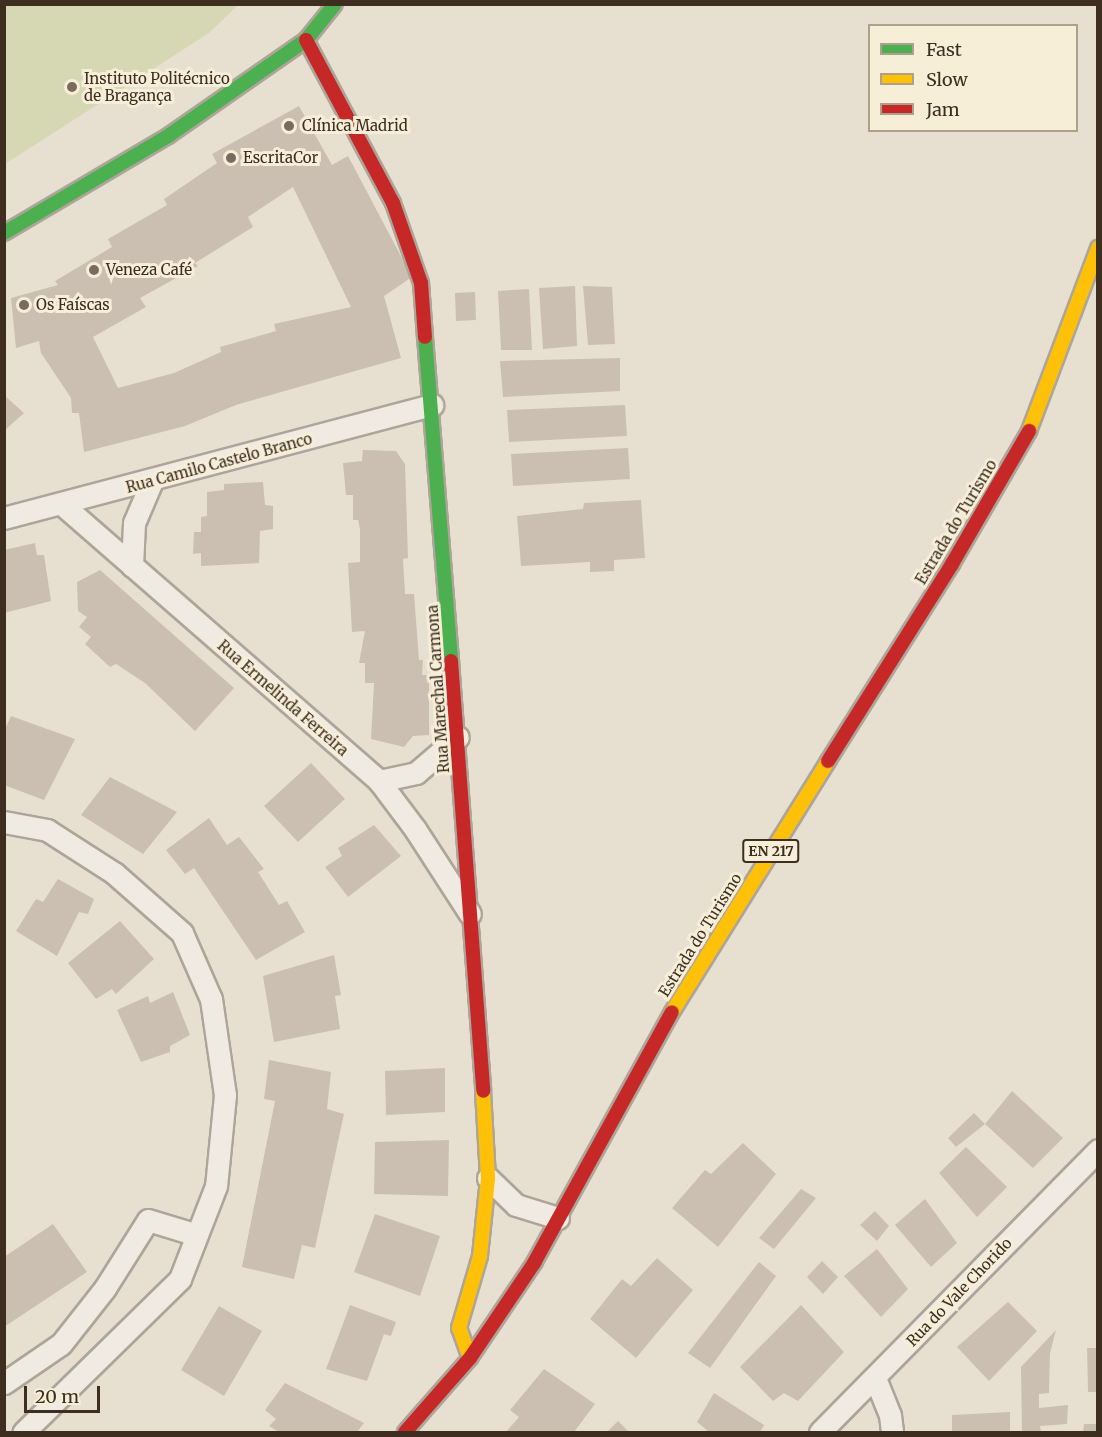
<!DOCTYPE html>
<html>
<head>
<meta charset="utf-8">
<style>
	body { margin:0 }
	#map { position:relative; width:1102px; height:1437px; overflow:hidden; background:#e7e0d1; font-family:Merriweather,serif }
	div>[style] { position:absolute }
	.green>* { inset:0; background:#d6d7b3 }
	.building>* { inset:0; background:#cbbfb2 }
	.roads { filter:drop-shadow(2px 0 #ada599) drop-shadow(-2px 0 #ada599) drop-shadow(0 2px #ada599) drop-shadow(0 -2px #ada599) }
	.street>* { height:21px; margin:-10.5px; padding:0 10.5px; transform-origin:10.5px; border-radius:10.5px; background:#efebe3 }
	.fast>* { height:14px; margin:-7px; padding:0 7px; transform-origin:7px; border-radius:7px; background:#4caf50 }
	.slow>* { height:14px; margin:-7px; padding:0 7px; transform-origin:7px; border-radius:7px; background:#ffc107 }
	.jam>* { height:14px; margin:-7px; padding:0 7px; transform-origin:7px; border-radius:7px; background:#c62828 }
	.dots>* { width:16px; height:16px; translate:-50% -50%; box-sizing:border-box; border:3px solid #f7eed8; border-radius:50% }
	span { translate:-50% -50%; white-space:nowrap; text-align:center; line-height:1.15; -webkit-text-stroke:6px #f7eed8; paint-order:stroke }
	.shield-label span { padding:2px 4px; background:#f7eed8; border:2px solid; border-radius:4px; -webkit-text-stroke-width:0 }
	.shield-label { font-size:14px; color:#3d2e20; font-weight:700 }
	.poi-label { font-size:15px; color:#3d2e20 }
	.left { translate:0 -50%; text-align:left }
	.street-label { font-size:15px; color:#3d2e20 }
	.frame { position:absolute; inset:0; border:6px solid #3d2e20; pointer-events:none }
	.legend { position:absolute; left:868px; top:24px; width:210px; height:108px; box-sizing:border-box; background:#f7eed8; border:2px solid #ada18e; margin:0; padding:8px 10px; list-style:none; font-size:18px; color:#3d2e20 }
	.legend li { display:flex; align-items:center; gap:12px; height:30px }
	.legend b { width:30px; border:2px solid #ada18e }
	.scale { position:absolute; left:24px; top:1386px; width:76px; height:27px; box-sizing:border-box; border:3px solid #3d2e20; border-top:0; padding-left:8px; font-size:18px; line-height:21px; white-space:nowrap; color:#3d2e20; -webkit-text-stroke:4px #f7eed8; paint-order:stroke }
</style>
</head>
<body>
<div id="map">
	<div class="green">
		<div style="clip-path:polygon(4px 5px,5px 4px,238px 5px,209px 33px,5px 164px)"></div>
	</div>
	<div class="building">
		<div style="clip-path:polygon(evenodd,299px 106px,332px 165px,348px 156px,412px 277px,384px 296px,401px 358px,236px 405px,185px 426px,84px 452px,79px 413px,72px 413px,71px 398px,41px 353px,39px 341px,16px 348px,11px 298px,58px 285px,55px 281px,112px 247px,108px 239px,167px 205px,164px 199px,217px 163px,212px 154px,299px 106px,293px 187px,351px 307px,274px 324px,276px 331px,220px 347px,221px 352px,174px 373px,118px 388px,93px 337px,146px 307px,140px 298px,198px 266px,195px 263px,253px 227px,248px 217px,293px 187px)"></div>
		<div style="clip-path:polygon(575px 286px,577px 346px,543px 349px,539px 288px)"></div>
		<div style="clip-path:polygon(583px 286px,612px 287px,615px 344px,588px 345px)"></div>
		<div style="clip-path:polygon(529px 289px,532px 350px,501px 350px,498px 291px)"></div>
		<div style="clip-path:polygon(475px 292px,476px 320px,456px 321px,455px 293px)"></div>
		<div style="clip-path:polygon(620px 358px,620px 391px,503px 397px,500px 361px)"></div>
		<div style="clip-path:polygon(4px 395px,24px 413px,4px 431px)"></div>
		<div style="clip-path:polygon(625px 405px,627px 436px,509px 442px,507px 410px)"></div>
		<div style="clip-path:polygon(628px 448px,630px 479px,513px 486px,511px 454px)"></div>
		<div style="clip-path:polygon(363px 450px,396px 451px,405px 464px,408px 558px,403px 559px,405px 594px,414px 594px,419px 660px,423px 660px,422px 675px,429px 675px,429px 735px,413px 736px,404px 747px,371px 739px,374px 683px,365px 683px,365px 663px,359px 663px,365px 631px,352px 632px,348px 563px,360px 562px,360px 529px,358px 520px,353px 520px,353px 495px,346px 495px,343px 463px,362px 461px)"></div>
		<div style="clip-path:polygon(263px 482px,265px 505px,273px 506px,273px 529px,260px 531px,259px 563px,201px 566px,201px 553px,193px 554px,194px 532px,201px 532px,201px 517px,207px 516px,207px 492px,224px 490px,224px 484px)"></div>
		<div style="clip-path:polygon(641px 500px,645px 558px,614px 560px,614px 571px,590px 572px,590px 562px,521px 566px,517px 516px,583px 509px,584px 503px)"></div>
		<div style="clip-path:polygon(35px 543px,37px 555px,44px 555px,51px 601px,4px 613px,4px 550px)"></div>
		<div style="clip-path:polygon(100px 570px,234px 688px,195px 731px,145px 683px,116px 664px,110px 667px,85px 644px,91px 637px,79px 627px,87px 617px,78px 611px,77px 582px)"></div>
		<div style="clip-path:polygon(11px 716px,75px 739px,44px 800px,4px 785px,4px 731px)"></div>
		<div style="clip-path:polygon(311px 763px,345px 799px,298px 842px,264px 806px)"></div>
		<div style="clip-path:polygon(110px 777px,177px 812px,143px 854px,81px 815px)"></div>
		<div style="clip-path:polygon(209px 818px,227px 845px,239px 837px,264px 869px,258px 872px,279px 905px,287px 901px,305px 932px,256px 960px,194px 868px,185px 874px,166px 850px)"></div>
		<div style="clip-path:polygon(374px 825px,401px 856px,348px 897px,325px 867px,342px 856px,338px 848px)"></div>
		<div style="clip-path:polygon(58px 879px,94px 899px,88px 914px,79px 912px,57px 956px,16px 931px,36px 899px,43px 902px)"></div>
		<div style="clip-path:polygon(120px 921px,154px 959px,116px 994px,112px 989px,96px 999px,68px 963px)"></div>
		<div style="clip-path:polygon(334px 955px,341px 995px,335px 996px,340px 1029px,274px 1042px,263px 976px)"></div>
		<div style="clip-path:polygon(173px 992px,190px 1035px,170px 1046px,170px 1052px,141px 1062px,117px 1010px,148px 996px,150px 1003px)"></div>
		<div style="clip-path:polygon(269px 1060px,331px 1072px,327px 1109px,344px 1114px,315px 1248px,302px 1245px,294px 1279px,242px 1267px,275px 1101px,264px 1099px)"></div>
		<div style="clip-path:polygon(445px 1068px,445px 1112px,386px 1115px,385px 1071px)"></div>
		<div style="clip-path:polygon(1012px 1091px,1063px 1138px,1033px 1168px,985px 1124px)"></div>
		<div style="clip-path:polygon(974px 1113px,985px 1124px,956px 1147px,948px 1138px)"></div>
		<div style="clip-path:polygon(449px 1140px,448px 1196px,374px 1194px,375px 1142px)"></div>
		<div style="clip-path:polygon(743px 1143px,776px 1174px,718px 1247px,672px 1208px,705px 1170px,711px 1174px)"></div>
		<div style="clip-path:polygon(966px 1147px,1007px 1187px,977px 1217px,939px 1173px)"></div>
		<div style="clip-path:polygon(801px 1189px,816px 1198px,774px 1249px,759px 1238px)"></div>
		<div style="clip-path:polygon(925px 1199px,957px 1243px,931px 1267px,895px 1225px)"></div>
		<div style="clip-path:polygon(875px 1211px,889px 1226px,877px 1241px,860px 1225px)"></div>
		<div style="clip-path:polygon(375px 1214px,440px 1236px,420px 1296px,354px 1272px)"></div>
		<div style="clip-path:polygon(53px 1224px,87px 1272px,4px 1327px,4px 1257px)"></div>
		<div style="clip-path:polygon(877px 1249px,908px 1289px,881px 1317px,844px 1276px)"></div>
		<div style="clip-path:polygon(657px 1258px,693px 1290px,636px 1358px,590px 1319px,622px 1279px,631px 1286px)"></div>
		<div style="clip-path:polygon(822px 1261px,838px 1277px,823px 1294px,807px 1277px)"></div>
		<div style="clip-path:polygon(759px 1262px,776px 1276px,710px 1368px,688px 1353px)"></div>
		<div style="clip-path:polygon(1008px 1302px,1037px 1331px,989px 1381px,957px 1347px)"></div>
		<div style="clip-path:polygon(350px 1305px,396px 1322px,391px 1336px,384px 1334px,367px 1381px,326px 1369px)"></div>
		<div style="clip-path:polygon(801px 1305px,844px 1352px,798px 1401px,784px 1393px,773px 1401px,740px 1367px)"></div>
		<div style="clip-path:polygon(219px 1306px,262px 1331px,224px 1396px,181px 1370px)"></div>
		<div style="clip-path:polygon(1056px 1330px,1050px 1353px,1049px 1393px,1039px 1394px,1039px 1408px,1068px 1405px,1067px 1424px,1040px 1426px,1041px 1432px,1022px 1432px,1021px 1367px)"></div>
		<div style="clip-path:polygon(1087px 1348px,1098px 1348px,1098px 1392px,1088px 1392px)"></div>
		<div style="clip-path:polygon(544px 1369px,595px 1404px,574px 1432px,506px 1432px,519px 1417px,510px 1410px)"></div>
		<div style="clip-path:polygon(285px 1383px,364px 1423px,357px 1432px,279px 1432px,269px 1426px,276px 1419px,265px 1410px)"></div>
		<div style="clip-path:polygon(714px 1393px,764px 1425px,760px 1432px,709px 1432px,697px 1422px)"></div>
		<div style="clip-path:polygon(1010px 1412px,1010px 1432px,952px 1432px,952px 1415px)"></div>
		<div style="clip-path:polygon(618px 1421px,629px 1432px,607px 1432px)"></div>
		<div style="clip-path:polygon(1084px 1424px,1098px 1424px,1098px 1432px,1083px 1432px)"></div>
	</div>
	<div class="roads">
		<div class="street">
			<div style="left:64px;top:506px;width:418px;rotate:41.1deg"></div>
			<div style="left:379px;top:781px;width:60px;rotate:53.1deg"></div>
			<div style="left:415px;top:829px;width:101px;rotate:57.1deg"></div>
			<div style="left:4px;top:518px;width:443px;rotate:-14.8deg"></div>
			<div style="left:132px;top:566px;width:43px;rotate:-87.3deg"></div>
			<div style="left:134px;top:523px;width:46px;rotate:-66.8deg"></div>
			<div style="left:379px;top:781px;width:38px;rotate:-12deg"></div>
			<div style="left:416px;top:773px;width:55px;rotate:-40.6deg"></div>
			<div style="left:4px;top:822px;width:44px;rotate:10.5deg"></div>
			<div style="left:47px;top:830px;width:80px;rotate:32.7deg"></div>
			<div style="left:114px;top:873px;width:91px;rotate:41.4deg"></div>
			<div style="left:182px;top:933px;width:72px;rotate:66.3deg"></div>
			<div style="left:211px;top:999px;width:97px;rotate:81.7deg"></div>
			<div style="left:225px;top:1095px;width:91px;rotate:95.6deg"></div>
			<div style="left:216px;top:1186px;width:100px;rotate:111.2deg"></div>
			<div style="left:180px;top:1279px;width:219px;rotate:135.6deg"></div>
			<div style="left:488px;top:1178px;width:39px;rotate:44deg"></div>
			<div style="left:516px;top:1205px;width:44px;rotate:17.2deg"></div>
			<div style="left:875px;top:1378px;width:40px;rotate:68deg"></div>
			<div style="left:890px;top:1415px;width:17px;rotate:83deg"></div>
			<div style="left:4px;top:1383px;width:69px;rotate:-34.4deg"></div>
			<div style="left:61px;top:1344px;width:71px;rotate:-51.8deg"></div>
			<div style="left:105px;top:1288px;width:80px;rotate:-57.7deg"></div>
			<div style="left:148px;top:1220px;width:51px;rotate:17deg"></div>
			<div style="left:820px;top:1432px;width:396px;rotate:-45.4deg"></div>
		</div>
		<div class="fast">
			<div style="left:4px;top:233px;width:191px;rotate:-30.6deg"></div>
			<div style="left:168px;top:136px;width:168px;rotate:-34.8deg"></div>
			<div style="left:306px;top:40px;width:46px;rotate:-51.1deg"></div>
			<div style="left:425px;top:337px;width:325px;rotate:85.4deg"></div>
		</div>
		<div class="slow">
			<div style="left:1029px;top:431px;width:196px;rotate:-69.3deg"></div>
			<div style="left:672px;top:1012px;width:296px;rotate:-58.1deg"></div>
			<div style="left:470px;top:1358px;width:32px;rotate:-110deg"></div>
			<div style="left:459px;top:1328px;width:75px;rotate:-73.7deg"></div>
			<div style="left:480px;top:1256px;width:78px;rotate:-84.1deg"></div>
			<div style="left:488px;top:1178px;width:87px;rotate:-93.3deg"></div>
		</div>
		<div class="jam">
			<div style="left:306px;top:40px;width:185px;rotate:61.9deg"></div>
			<div style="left:393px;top:203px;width:85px;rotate:70.7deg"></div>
			<div style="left:421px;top:283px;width:54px;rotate:85.8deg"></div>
			<div style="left:451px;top:661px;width:431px;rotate:85.7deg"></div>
			<div style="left:828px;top:761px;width:233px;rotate:-57.8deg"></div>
			<div style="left:952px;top:564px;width:154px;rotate:-59.9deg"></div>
			<div style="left:405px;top:1432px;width:98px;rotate:-48.7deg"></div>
			<div style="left:470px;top:1358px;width:115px;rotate:-56deg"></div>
			<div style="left:534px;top:1263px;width:286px;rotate:-61.2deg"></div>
		</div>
	</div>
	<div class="dots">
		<div style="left:72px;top:87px;background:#786c5e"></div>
		<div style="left:289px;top:126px;background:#786c5e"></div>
		<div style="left:231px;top:158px;background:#786c5e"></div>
		<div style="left:94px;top:270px;background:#786c5e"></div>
		<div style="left:24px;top:305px;background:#786c5e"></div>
	</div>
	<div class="shield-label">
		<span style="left:771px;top:851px">EN 217</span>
	</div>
	<div class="poi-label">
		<span class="left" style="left:84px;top:87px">Instituto Politécnico<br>de Bragança</span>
		<span class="left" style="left:302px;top:126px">Clínica Madrid</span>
		<span class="left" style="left:243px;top:158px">EscritaCor</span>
		<span class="left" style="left:106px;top:270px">Veneza Café</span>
		<span class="left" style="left:36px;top:305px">Os Faíscas</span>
	</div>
	<div class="street-label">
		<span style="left:219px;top:463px;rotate:-15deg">Rua Camilo Castelo Branco</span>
		<span style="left:956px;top:522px;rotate:-59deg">Estrada do Turismo</span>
		<span style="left:438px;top:689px;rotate:-94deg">Rua Marechal Carmona</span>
		<span style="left:283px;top:698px;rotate:41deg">Rua Ermelinda Ferreira</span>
		<span style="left:700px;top:935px;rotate:-58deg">Estrada do Turismo</span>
		<span style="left:959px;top:1292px;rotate:-46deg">Rua do Vale Chorido</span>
	</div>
	<div class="frame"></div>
	<ul class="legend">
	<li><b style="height:8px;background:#4caf50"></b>Fast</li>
	<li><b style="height:8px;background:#ffc107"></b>Slow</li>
	<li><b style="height:8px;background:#c62828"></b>Jam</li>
	</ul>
	<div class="scale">20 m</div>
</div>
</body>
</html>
